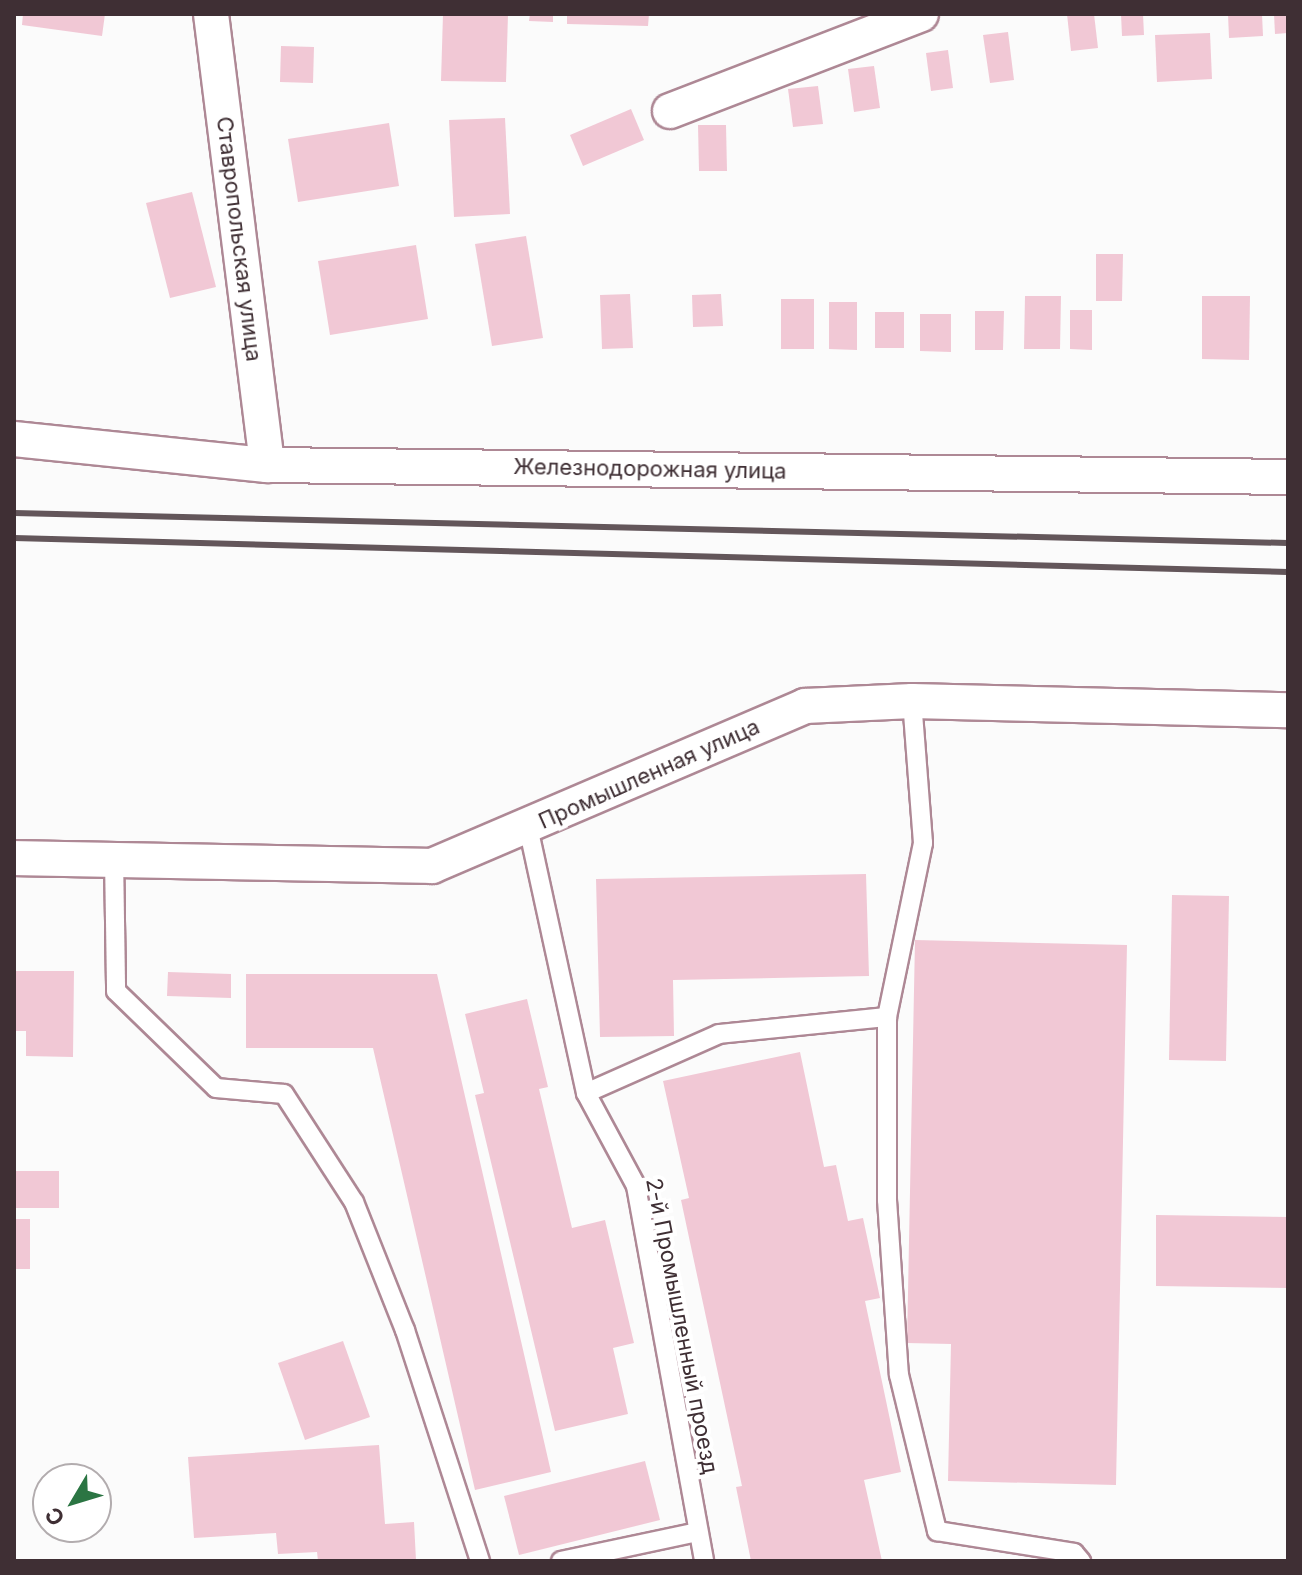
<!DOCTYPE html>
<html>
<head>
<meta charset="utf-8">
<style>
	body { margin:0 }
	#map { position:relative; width:1302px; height:1575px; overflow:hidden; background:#fbfbfb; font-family:Inter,sans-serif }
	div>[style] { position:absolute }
	.building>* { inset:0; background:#f1c8d5 }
	.roads { filter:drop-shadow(2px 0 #ae8895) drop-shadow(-2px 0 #ae8895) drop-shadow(0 2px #ae8895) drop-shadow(0 -2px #ae8895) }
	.lane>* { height:18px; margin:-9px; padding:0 9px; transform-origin:9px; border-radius:9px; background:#fff }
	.street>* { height:34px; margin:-17px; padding:0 17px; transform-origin:17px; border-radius:17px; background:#fff }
	.rail>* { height:6px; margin:-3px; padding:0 3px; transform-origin:3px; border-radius:3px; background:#63565a }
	span { translate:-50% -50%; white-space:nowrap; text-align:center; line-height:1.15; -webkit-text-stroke:8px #fff; paint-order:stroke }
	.street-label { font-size:22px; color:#3f2f34 }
	.frame { position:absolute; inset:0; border:16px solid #3f2f34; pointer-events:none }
	.north { position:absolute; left:32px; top:1463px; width:80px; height:80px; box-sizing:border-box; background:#fff; border:2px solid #b2acae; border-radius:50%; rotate:232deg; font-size:22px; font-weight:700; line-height:32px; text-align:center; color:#3f2f34 }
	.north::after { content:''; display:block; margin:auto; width:28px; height:36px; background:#2b7543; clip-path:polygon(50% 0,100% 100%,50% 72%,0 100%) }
</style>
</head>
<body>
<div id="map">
	<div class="building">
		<div style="clip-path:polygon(23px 14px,105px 14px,102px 36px,22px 25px)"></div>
		<div style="clip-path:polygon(443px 14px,508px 14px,506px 82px,441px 81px)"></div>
		<div style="clip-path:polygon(530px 14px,553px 14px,553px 22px,529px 21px)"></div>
		<div style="clip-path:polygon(567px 14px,649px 14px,648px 26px,567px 24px)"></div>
		<div style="clip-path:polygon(1067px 14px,1094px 14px,1098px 48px,1071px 51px)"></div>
		<div style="clip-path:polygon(1121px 14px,1143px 14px,1144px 35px,1122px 36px)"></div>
		<div style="clip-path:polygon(1228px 14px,1262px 14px,1263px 36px,1229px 38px)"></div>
		<div style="clip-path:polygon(1274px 14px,1288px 14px,1288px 33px,1275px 34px)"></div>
		<div style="clip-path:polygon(1008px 32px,1014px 80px,990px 83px,983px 35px)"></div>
		<div style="clip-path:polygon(1210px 33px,1212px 79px,1157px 82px,1155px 35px)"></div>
		<div style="clip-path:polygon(281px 46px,314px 47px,313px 83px,280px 82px)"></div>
		<div style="clip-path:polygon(948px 50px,953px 88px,931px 91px,926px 53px)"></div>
		<div style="clip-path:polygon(874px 66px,880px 108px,854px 112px,848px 69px)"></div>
		<div style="clip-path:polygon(818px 86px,823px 124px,793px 127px,788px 89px)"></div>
		<div style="clip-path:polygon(631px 109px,644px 140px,583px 166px,570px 135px)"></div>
		<div style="clip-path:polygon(505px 118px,510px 214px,454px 217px,449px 120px)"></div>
		<div style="clip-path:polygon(389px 123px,399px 186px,298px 202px,288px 139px)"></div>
		<div style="clip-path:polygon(698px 125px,726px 125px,727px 171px,699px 171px)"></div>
		<div style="clip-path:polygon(192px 192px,216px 287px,170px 298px,146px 203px)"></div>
		<div style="clip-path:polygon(526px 236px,543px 338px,492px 346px,475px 244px)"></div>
		<div style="clip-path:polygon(416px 245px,428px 319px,330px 335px,318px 261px)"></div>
		<div style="clip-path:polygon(1096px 254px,1123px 254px,1122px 301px,1096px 301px)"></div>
		<div style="clip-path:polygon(630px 294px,633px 348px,602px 349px,600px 295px)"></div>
		<div style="clip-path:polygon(721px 294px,723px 326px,693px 327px,692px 295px)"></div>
		<div style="clip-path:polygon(1025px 296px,1061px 296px,1060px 349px,1024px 349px)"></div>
		<div style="clip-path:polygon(1202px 296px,1250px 296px,1249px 360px,1202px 359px)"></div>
		<div style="clip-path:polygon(781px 299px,814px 299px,814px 349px,781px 349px)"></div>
		<div style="clip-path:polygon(829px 302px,857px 302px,857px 350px,829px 349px)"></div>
		<div style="clip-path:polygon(1070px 310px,1092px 310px,1092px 350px,1070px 349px)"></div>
		<div style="clip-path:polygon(975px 311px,1004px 311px,1003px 350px,975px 350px)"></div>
		<div style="clip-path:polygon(875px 312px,904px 312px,904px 348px,875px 348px)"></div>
		<div style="clip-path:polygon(920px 314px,951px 314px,951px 352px,920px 351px)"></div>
		<div style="clip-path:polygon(866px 874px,869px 976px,673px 980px,674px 1036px,600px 1037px,596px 879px)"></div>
		<div style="clip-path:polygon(1172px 895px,1229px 896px,1226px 1061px,1169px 1060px)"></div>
		<div style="clip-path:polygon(915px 940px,1127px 945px,1116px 1485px,948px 1481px,951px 1344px,907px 1343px)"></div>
		<div style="clip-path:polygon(14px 971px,74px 971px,73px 1057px,26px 1056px,26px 1031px,14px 1031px)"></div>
		<div style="clip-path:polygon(168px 972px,231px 974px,231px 998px,167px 996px)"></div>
		<div style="clip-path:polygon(246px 974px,437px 974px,551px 1472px,475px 1490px,373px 1048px,246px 1048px)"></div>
		<div style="clip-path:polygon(527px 999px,548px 1087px,539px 1089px,572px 1228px,605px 1220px,634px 1343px,613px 1348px,628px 1414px,555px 1431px,475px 1095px,484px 1093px,465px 1014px)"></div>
		<div style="clip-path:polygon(800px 1052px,824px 1167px,836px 1165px,848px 1221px,863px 1218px,880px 1298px,865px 1301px,901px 1472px,864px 1480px,882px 1561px,751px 1561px,736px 1487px,742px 1486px,681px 1200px,689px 1198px,663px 1081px)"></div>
		<div style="clip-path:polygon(14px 1171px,59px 1171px,59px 1208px,14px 1208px)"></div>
		<div style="clip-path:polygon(1156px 1215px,1288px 1217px,1288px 1288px,1156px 1286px)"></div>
		<div style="clip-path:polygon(14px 1219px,30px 1219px,30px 1269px,14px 1269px)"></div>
		<div style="clip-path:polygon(343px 1341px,370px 1417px,305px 1440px,278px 1363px)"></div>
		<div style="clip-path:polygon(379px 1445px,385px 1524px,414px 1522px,416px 1560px,318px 1561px,317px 1552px,278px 1554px,276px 1533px,194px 1538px,188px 1457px)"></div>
		<div style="clip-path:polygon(645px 1461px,660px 1520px,519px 1555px,504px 1496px)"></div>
	</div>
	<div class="roads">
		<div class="lane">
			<div style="left:528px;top:827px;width:272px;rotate:77.7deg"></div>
			<div style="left:586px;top:1093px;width:106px;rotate:61.7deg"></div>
			<div style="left:636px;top:1186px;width:381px;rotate:79.7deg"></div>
			<div style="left:114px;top:857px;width:134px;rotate:89.1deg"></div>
			<div style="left:116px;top:991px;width:139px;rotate:44.1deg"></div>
			<div style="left:216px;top:1088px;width:68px;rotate:5deg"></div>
			<div style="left:284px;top:1094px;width:129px;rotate:57.1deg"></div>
			<div style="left:354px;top:1202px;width:138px;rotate:68.3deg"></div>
			<div style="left:405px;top:1330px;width:243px;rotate:72deg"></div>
			<div style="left:887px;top:1017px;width:183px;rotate:90deg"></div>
			<div style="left:887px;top:1200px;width:175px;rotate:86.1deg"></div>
			<div style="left:899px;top:1375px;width:161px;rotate:76.3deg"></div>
			<div style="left:937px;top:1531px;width:139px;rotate:9.1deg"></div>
			<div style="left:1074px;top:1553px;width:11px;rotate:49deg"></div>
			<div style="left:586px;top:1093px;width:145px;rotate:-23.9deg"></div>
			<div style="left:719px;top:1034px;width:169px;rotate:-5.8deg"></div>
			<div style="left:887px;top:1017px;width:178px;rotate:-78.3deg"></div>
			<div style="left:923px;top:843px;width:142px;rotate:-94.4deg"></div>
			<div style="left:561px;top:1561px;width:139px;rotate:-12deg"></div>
		</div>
		<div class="street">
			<div style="left:211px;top:14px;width:454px;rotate:82.9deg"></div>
			<div style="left:670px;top:111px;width:269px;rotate:-21.1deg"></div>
			<div style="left:14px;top:439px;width:254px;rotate:5.9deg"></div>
			<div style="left:267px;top:465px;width:1021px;rotate:0.67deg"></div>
			<div style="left:14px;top:858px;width:418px;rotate:1.1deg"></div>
			<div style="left:432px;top:866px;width:406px;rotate:-23.2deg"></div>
			<div style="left:805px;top:706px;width:107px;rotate:-2.7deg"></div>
			<div style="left:912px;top:701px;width:376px;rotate:1.4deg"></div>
		</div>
	</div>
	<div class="rail">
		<div style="left:14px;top:513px;width:1274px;rotate:1.35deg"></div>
		<div style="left:14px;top:538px;width:1274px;rotate:1.53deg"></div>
	</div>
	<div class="street-label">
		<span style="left:239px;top:239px;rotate:83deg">Ставропольская улица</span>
		<span style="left:650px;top:469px;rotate:1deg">Железнодорожная улица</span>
		<span style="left:649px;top:774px;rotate:-24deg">Промышленная улица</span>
		<span style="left:682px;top:1326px;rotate:79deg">2-й Промышленный проезд</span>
	</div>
	<div class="frame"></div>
	<div class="north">С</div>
</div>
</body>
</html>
